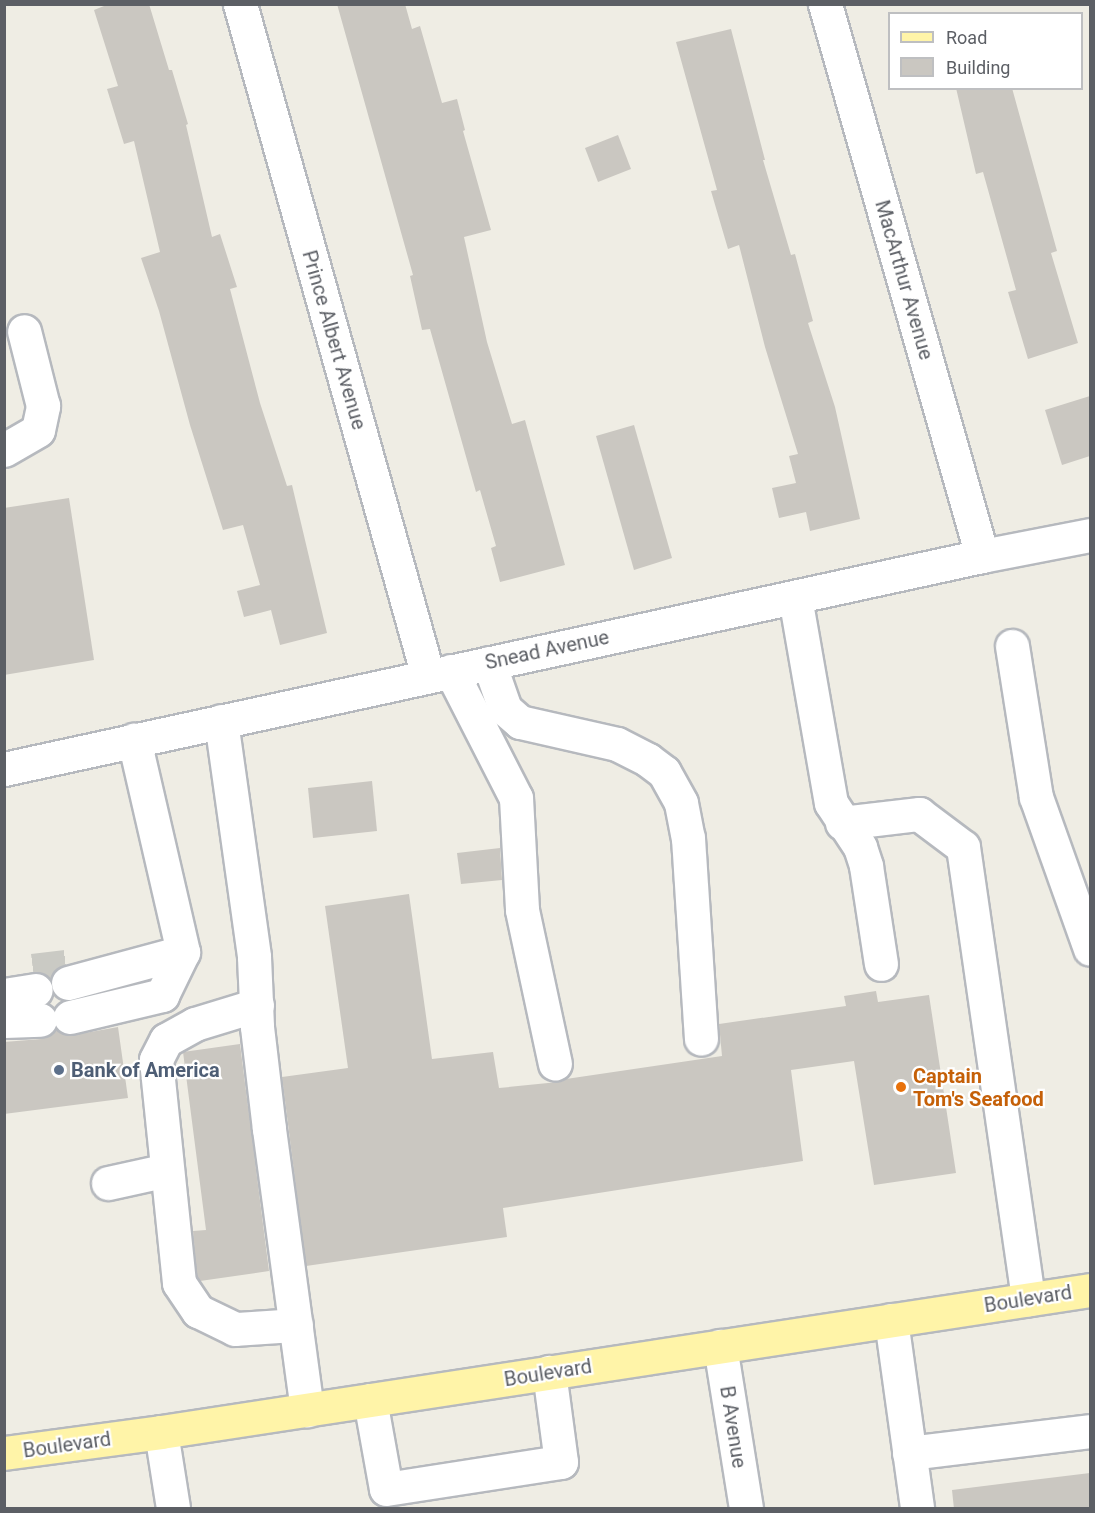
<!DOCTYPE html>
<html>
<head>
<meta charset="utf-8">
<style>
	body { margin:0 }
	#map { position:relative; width:1095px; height:1513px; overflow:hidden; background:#efede4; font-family:Roboto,sans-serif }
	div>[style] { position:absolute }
	.building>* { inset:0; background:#cac7c1 }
	.minor-tunnel>* { height:33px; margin-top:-16.5px; transform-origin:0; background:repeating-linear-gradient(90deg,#cacac4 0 33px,transparent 0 49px) }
	.roads { filter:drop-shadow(2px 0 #b6b9be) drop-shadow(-2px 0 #b6b9be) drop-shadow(0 2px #b6b9be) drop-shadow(0 -2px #b6b9be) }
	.minor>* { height:33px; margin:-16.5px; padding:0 16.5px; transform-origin:16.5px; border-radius:16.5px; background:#fff }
	.major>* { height:33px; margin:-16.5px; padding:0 16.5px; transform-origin:16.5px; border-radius:16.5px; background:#fff4a8 }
	.dots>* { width:16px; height:16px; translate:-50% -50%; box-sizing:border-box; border:3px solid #fff; border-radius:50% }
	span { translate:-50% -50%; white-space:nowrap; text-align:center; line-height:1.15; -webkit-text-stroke:4.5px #fff; paint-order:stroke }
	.street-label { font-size:20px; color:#5c5f65 }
	.service-label { font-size:20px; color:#4e5e75; font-weight:700 }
	.left { translate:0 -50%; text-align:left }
	.food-label { font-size:20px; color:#c56008; font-weight:700 }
	.frame { position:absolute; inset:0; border:6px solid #5c5f65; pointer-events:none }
	.legend { position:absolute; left:888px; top:12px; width:195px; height:78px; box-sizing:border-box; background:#fff; border:2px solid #bebfc1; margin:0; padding:8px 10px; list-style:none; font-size:18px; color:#5c5f65 }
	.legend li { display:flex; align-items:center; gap:12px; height:30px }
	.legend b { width:30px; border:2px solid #bebfc1 }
</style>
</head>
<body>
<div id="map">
	<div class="building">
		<div style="clip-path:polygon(109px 4px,149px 4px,169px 70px,172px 70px,188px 124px,186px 125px,212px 237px,220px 234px,237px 287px,230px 289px,260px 403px,287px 486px,292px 485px,327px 633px,280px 645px,271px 610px,244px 617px,237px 591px,260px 585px,243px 525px,223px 530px,190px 425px,159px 311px,141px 258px,160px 252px,134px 141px,124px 144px,107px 89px,118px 86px,94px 10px)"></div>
		<div style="clip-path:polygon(337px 4px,405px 4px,412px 29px,420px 26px,442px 103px,457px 99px,465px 130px,463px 131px,491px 230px,464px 237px,487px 342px,512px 424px,525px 420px,565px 565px,500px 582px,491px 548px,496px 546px,480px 490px,476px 492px,430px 329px,422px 330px,410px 276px,413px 275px)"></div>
		<div style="clip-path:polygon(731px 29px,765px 160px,763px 160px,791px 255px,795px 254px,813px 321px,808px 323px,835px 407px,860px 519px,810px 531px,806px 512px,779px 518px,772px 488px,796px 483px,789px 456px,798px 454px,765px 347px,739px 245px,728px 249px,711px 191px,717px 190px,676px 42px)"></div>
		<div style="clip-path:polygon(956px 88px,1012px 88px,1057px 251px,1051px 253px,1078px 343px,1028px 359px,1008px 292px,1016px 290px,983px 172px,976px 174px)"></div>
		<div style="clip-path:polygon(618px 135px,631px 169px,598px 182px,585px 148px)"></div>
		<div style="clip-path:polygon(1090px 396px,1090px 456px,1062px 465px,1045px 410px)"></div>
		<div style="clip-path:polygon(634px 425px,672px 558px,634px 570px,596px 436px)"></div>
		<div style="clip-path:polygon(69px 498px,94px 660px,4px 675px,4px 508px)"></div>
		<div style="clip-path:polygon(372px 781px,377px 831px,313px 838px,308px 788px)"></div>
		<div style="clip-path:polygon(500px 848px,502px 880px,461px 884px,457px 853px)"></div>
		<div style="clip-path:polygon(409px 894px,432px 1059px,493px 1052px,499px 1088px,558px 1082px,566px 1079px,722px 1056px,719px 1024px,846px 1006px,844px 996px,876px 991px,878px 1002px,929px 995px,956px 1173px,874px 1185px,854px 1061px,791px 1070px,803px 1161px,503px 1208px,507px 1237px,306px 1266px,282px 1077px,348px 1068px,325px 906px)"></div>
		<div style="clip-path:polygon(118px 1027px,128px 1098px,4px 1114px,4px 1042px,41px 1039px,49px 1036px,56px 1029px,64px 1035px,74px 1035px)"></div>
		<div style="clip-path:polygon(240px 1044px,269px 1271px,200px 1281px,197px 1276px,193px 1231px,206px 1230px,183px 1052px)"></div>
		<div style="clip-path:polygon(1090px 1473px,1090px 1509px,954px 1509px,952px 1490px)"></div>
	</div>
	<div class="minor-tunnel">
		<div style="left:33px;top:970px;width:34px;rotate:-7deg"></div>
	</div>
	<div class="roads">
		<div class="minor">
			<div style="left:240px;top:4px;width:698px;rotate:74.37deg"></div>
			<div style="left:825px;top:4px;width:574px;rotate:74.12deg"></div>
			<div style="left:4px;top:450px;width:39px;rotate:-30deg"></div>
			<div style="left:38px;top:430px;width:25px;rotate:-78deg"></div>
			<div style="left:43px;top:406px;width:77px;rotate:-104.2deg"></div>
			<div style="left:795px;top:597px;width:209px;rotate:80.1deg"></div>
			<div style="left:831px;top:803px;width:53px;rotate:56.6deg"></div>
			<div style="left:860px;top:847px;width:20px;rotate:72deg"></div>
			<div style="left:866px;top:866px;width:99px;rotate:81.3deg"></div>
			<div style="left:1012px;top:646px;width:153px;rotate:81deg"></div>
			<div style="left:1036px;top:797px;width:161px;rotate:70.4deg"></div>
			<div style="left:489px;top:663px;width:49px;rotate:70.8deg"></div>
			<div style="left:505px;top:709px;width:20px;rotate:41deg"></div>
			<div style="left:520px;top:722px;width:99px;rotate:12.8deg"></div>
			<div style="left:617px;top:744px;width:35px;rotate:27deg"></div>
			<div style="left:648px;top:760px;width:20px;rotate:37deg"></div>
			<div style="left:664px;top:772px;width:35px;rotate:61deg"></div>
			<div style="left:681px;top:803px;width:36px;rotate:79deg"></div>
			<div style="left:688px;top:838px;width:201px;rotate:86.3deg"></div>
			<div style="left:451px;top:671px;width:143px;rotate:62.9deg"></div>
			<div style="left:516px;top:798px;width:112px;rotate:86.9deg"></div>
			<div style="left:522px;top:910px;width:157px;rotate:77.9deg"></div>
			<div style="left:221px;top:721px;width:238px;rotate:82deg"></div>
			<div style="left:254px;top:957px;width:70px;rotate:87.5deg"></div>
			<div style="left:257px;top:1027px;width:103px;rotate:83.3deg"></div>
			<div style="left:269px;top:1129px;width:284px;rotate:82.3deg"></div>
			<div style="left:4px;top:769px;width:1001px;rotate:-12.29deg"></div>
			<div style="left:982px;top:556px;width:110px;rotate:-11deg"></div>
			<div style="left:842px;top:823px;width:78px;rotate:-6.7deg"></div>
			<div style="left:919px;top:814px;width:55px;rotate:36.9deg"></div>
			<div style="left:963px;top:847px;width:457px;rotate:81.8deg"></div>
			<div style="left:68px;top:983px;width:119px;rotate:-15.1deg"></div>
			<div style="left:4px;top:995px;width:32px;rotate:-9deg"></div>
			<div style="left:257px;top:1005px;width:65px;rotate:163deg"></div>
			<div style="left:195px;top:1024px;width:33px;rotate:151deg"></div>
			<div style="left:166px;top:1040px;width:22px;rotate:117deg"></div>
			<div style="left:156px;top:1060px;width:224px;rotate:84.1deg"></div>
			<div style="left:179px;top:1283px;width:34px;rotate:56deg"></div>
			<div style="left:198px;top:1311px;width:41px;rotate:25.9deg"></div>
			<div style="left:235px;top:1329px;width:61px;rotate:-3.8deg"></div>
			<div style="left:70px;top:1017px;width:95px;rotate:-13.4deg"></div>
			<div style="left:162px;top:995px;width:48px;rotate:-64deg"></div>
			<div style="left:183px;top:952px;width:218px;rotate:-103deg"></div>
			<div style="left:4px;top:1021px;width:36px;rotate:-2deg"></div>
			<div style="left:108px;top:1183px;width:60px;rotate:-12.4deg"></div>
			<div style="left:891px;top:1320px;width:190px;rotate:82.1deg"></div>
			<div style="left:720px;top:1346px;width:164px;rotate:80.9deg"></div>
			<div style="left:370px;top:1400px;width:90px;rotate:79.8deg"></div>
			<div style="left:386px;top:1489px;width:177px;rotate:-8.8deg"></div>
			<div style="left:561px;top:1462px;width:91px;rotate:-97.6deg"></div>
			<div style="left:161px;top:1432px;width:77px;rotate:81deg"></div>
			<div style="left:909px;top:1453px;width:182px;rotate:-6.9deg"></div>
		</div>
		<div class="major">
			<div style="left:4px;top:1453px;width:158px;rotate:-7.6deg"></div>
			<div style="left:161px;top:1432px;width:940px;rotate:-8.69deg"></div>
		</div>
	</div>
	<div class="dots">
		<div style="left:59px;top:1070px;background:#5c6f8a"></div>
		<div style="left:901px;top:1087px;background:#e8710a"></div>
	</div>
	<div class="street-label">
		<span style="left:904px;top:280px;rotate:74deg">MacArthur Avenue</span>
		<span style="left:334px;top:340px;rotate:74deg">Prince Albert Avenue</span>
		<span style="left:547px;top:650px;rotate:-12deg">Snead Avenue</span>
		<span style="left:1028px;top:1299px;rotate:-9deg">Boulevard</span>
		<span style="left:548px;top:1373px;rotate:-9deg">Boulevard</span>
		<span style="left:733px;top:1427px;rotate:81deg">B Avenue</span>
		<span style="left:67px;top:1445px;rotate:-8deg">Boulevard</span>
	</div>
	<div class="service-label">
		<span class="left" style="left:71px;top:1070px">Bank of America</span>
	</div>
	<div class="food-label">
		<span class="left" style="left:913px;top:1088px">Captain<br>Tom's Seafood</span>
	</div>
	<div class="frame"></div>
	<ul class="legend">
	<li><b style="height:8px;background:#fff4a8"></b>Road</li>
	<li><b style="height:16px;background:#cac7c1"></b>Building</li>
	</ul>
</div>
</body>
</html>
